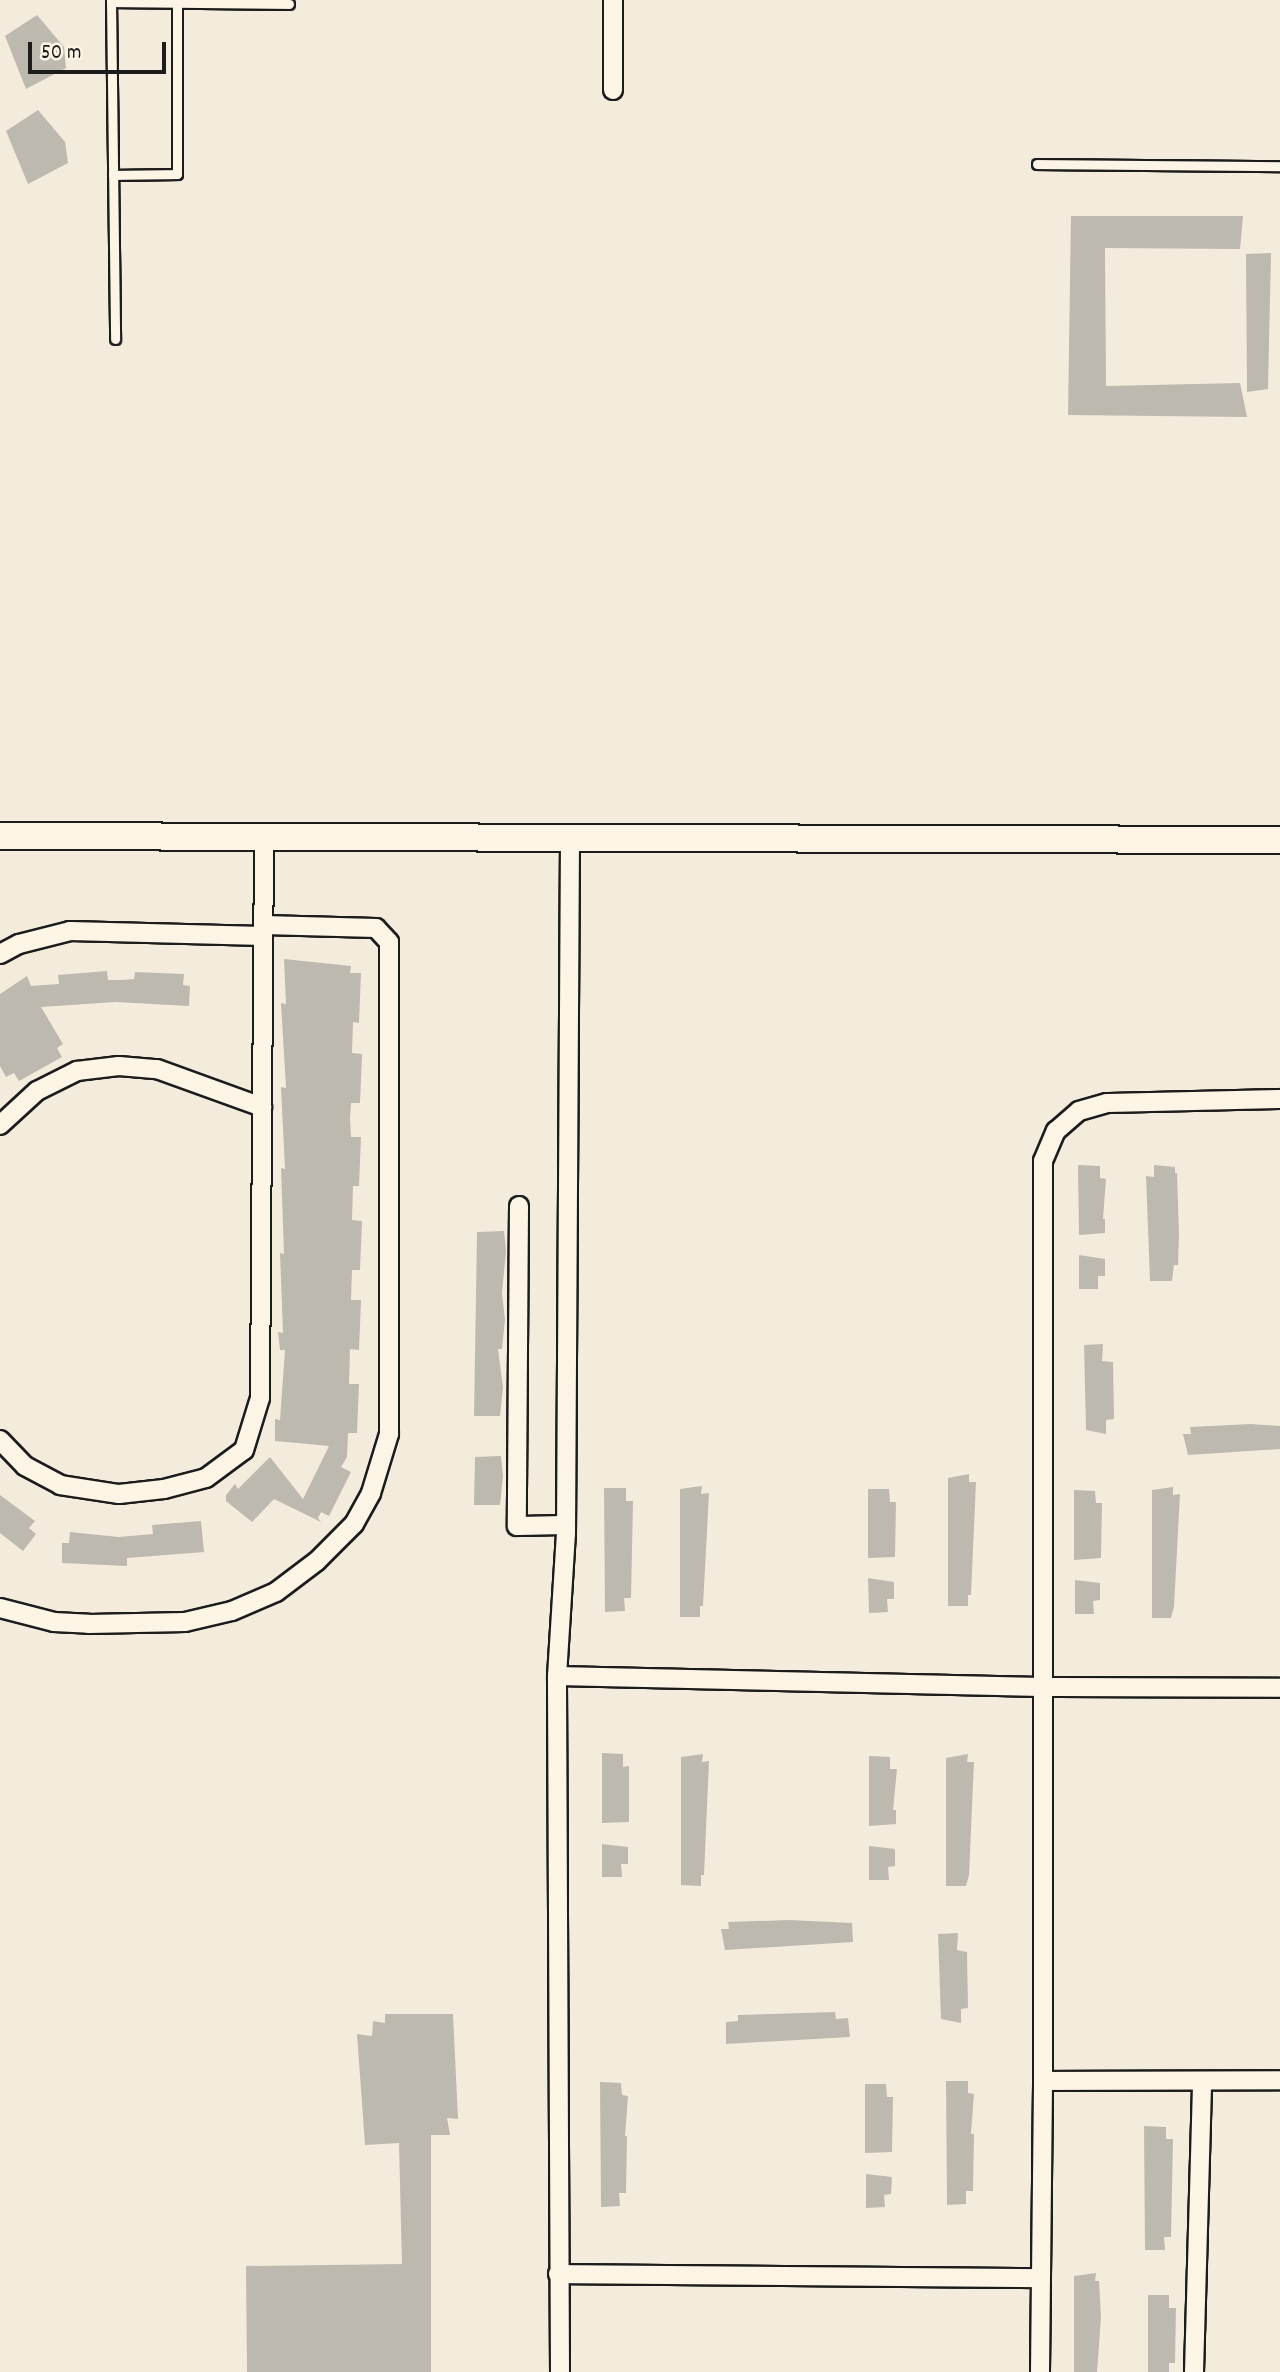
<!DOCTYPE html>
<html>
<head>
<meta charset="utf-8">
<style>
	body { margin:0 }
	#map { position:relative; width:1280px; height:2372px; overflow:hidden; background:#f3ecdd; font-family:Dekko,sans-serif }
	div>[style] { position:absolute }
	.building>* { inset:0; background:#beb9ae }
	.roads { filter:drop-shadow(2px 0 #1c1c1c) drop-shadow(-2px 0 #1c1c1c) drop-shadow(0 2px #1c1c1c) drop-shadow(0 -2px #1c1c1c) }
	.lane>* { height:9px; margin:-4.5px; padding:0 4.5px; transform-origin:4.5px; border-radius:4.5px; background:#fcf5e5 }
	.street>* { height:18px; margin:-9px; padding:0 9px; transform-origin:9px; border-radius:9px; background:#fcf5e5 }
	.secondary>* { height:26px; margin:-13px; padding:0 13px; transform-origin:13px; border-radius:13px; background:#fcf5e5 }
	span { translate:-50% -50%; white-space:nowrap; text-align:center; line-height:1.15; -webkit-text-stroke:5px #fcf5e5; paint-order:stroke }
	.scale { position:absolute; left:28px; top:42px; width:138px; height:32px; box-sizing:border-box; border:4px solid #1c1c1c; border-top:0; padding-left:9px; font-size:21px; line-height:24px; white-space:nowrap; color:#1c1c1c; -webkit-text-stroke:5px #fcf5e5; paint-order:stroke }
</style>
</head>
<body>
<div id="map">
	<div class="building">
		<div style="clip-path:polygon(37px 15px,64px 47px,66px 68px,26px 89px,5px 36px)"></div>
		<div style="clip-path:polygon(38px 110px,65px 142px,68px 163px,28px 184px,6px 131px)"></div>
		<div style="clip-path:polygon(1071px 216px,1243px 216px,1240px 249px,1105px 248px,1106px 386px,1240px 383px,1247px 417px,1068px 415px)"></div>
		<div style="clip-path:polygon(1271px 253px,1268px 389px,1247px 392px,1246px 254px)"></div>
		<div style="clip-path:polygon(284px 959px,351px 966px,350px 973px,361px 973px,359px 1023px,353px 1022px,352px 1053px,362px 1054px,360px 1103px,351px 1103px,350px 1119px,351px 1137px,361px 1137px,359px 1186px,353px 1186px,352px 1220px,362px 1221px,360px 1270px,352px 1270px,351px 1300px,361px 1300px,359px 1350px,350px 1349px,349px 1384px,359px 1384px,357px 1433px,348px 1433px,347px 1457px,341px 1467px,351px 1472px,329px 1516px,321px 1512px,318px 1518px,321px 1522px,274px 1499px,252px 1522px,226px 1501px,226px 1495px,235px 1484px,238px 1489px,270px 1457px,303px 1499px,329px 1446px,275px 1441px,275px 1419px,280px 1420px,285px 1350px,280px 1350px,278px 1332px,283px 1333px,280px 1253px,284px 1254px,281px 1168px,285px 1169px,281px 1087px,286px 1088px,281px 1003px,286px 1004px)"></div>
		<div style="clip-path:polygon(107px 971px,108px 980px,121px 980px,134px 979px,135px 972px,184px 974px,183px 985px,190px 986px,189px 1006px,115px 1002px,41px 1007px,63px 1044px,57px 1048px,62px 1057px,19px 1081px,14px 1073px,6px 1077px,0 1066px,0 994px,27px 976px,31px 986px,59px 984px,58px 975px)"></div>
		<div style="clip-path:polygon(1078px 1165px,1100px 1166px,1100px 1178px,1106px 1179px,1103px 1219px,1105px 1219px,1105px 1233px,1079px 1235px)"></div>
		<div style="clip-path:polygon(1154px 1165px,1175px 1167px,1175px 1173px,1177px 1173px,1179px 1235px,1178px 1265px,1174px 1265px,1172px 1281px,1150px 1281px,1146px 1176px,1154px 1177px)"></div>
		<div style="clip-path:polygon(504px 1231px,506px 1251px,502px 1293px,505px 1320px,502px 1349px,498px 1349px,503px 1387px,500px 1416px,474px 1416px,477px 1232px)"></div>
		<div style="clip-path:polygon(1079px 1255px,1105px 1259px,1105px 1276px,1098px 1276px,1098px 1289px,1079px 1289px)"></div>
		<div style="clip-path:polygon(1103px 1344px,1102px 1361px,1113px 1362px,1114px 1419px,1106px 1420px,1106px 1434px,1086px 1430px,1084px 1345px)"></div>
		<div style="clip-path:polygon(1251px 1424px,1280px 1426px,1280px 1449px,1188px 1455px,1183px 1434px,1191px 1434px,1190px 1427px)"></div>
		<div style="clip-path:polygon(501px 1456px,503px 1476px,500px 1505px,474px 1505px,475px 1457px)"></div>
		<div style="clip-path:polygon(969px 1474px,969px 1482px,976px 1482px,971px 1595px,968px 1595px,968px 1606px,948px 1606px,948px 1478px)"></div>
		<div style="clip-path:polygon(702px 1486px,701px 1494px,709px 1493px,703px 1606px,700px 1606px,700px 1617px,680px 1617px,680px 1489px)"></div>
		<div style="clip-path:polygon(1173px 1487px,1173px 1495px,1180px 1494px,1174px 1607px,1171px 1618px,1152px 1618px,1152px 1490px)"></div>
		<div style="clip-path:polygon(604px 1488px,626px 1488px,626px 1501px,633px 1501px,631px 1598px,624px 1598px,625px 1611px,605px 1612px)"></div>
		<div style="clip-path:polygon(868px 1489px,889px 1489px,890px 1502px,896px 1502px,895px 1557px,868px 1558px)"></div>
		<div style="clip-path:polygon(1074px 1490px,1095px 1491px,1096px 1503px,1102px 1503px,1101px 1558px,1074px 1560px)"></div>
		<div style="clip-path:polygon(0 1495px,35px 1521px,29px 1528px,36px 1534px,23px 1551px,0 1533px)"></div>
		<div style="clip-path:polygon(201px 1521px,204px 1552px,127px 1558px,127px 1566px,62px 1563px,62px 1543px,69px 1543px,70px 1532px,119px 1537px,153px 1534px,152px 1525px)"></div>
		<div style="clip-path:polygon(868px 1578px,894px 1582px,894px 1599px,887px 1599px,888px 1612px,869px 1613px)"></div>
		<div style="clip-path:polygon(1075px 1580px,1100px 1583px,1100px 1600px,1093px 1601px,1094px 1614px,1075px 1614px)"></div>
		<div style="clip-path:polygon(602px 1753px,623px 1754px,623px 1767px,629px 1766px,629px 1822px,602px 1823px)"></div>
		<div style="clip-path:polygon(703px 1754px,702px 1762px,709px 1761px,704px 1875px,701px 1875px,701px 1886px,681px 1885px,681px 1757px)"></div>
		<div style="clip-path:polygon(968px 1754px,967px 1762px,974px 1762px,969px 1875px,966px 1886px,946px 1886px,946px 1758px)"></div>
		<div style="clip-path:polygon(869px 1756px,890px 1757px,890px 1769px,897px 1769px,893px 1810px,896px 1810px,896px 1824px,869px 1826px)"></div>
		<div style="clip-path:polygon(602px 1844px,628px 1847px,628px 1864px,621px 1864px,622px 1877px,602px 1877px)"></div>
		<div style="clip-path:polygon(869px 1846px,895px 1849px,895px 1866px,888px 1867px,889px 1880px,869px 1880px)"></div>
		<div style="clip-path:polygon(789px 1920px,852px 1923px,853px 1942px,725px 1950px,721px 1929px,729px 1929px,728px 1922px)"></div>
		<div style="clip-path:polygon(958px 1933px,957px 1950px,967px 1952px,968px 2008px,961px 2009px,961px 2023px,941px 2019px,938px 1934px)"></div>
		<div style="clip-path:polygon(835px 2012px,836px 2019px,848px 2018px,850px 2037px,726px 2044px,726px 2022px,738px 2021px,738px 2015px)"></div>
		<div style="clip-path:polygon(385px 2014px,453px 2014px,458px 2119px,447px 2118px,450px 2135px,431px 2135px,431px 2372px,247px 2372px,246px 2266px,402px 2264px,399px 2143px,365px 2145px,357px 2034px,372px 2036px,373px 2021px,385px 2023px)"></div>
		<div style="clip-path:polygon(946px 2081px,968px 2081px,968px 2093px,974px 2094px,971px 2134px,974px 2134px,973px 2191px,966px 2191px,966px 2204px,947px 2205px)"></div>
		<div style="clip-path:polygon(600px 2082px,621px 2083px,622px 2095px,628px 2096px,625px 2136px,627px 2136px,626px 2193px,619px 2193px,620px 2206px,601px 2207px)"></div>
		<div style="clip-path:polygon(865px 2084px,886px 2084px,887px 2097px,893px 2097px,892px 2152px,865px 2153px)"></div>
		<div style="clip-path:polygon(1144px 2126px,1166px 2127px,1166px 2139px,1173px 2139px,1171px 2237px,1164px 2237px,1165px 2250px,1145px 2250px)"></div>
		<div style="clip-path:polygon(866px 2174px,892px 2177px,891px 2194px,884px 2195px,885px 2207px,866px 2208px)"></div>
		<div style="clip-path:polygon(1096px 2273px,1095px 2281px,1099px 2281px,1101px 2317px,1097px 2372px,1074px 2372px,1074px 2276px)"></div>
		<div style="clip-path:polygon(1148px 2295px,1169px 2295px,1169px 2308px,1176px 2308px,1175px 2363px,1169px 2363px,1169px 2372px,1148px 2372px)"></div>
	</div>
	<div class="roads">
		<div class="lane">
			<div style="left:111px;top:0;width:339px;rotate:89.3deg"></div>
			<div style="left:111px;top:2px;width:178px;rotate:0.6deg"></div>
			<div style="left:1037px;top:164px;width:243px;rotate:0.5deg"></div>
			<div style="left:113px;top:175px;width:64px;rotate:-0.9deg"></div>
			<div style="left:177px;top:174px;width:171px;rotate:-90deg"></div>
		</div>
		<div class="street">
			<div style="left:613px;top:0;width:90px;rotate:90deg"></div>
			<div style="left:0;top:954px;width:21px;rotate:-28deg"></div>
			<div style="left:19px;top:944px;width:53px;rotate:-14.3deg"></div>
			<div style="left:70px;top:931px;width:193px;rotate:1.5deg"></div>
			<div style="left:0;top:1125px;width:50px;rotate:-42.6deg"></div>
			<div style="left:37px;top:1091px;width:45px;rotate:-26.6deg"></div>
			<div style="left:77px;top:1071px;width:42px;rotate:-6.8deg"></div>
			<div style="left:119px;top:1066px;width:38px;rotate:5deg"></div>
			<div style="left:157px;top:1069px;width:112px;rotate:19.9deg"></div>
			<div style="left:519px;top:1206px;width:320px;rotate:90.4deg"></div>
			<div style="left:517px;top:1526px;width:49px;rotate:-1.2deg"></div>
			<div style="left:0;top:1440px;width:36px;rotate:46deg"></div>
			<div style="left:25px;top:1466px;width:40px;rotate:28deg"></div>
			<div style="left:60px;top:1485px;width:60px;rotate:8.7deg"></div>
			<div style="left:119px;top:1494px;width:45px;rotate:-6.3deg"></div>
			<div style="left:164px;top:1489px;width:43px;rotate:-14.7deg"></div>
			<div style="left:206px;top:1478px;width:47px;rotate:-36.4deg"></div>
			<div style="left:244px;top:1450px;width:54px;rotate:-72.9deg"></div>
			<div style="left:260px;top:1398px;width:560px;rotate:-89.59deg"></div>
			<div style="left:0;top:1608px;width:56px;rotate:14.5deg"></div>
			<div style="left:54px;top:1622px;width:35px;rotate:3deg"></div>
			<div style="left:89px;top:1624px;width:96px;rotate:-1.2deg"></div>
			<div style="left:185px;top:1622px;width:48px;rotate:-13.2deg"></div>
			<div style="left:232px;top:1611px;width:48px;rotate:-23.4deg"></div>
			<div style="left:276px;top:1592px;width:51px;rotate:-37.1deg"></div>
			<div style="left:317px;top:1561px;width:52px;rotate:-45deg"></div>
			<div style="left:354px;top:1524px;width:35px;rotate:-61deg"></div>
			<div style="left:371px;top:1493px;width:62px;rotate:-73deg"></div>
			<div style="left:389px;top:1434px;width:492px;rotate:-90deg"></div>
			<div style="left:389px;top:942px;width:19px;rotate:-133deg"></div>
			<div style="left:376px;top:928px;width:113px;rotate:-178.5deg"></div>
			<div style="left:557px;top:1676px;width:484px;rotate:1.3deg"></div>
			<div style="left:1041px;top:1687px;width:239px;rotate:0.2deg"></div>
			<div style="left:1043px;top:2081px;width:237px;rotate:-0.2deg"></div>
			<div style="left:558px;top:2274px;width:481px;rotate:0.5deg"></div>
			<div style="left:560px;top:2372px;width:696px;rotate:-90.25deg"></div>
			<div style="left:557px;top:1676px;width:142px;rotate:-86.4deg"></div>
			<div style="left:566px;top:1534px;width:695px;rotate:-89.67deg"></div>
			<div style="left:1040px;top:2372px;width:291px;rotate:-89.4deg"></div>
			<div style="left:1043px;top:2081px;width:920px;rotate:-90deg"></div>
			<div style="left:1043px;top:1161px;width:33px;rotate:-67deg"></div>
			<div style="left:1056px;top:1131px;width:30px;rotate:-41deg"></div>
			<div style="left:1079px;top:1111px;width:29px;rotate:-16deg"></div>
			<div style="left:1107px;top:1103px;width:173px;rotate:-1.3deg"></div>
			<div style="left:1194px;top:2372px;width:291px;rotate:-88.4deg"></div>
		</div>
		<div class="secondary">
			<div style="left:0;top:836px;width:1280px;rotate:0.18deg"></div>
		</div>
	</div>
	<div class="scale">50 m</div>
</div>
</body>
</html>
